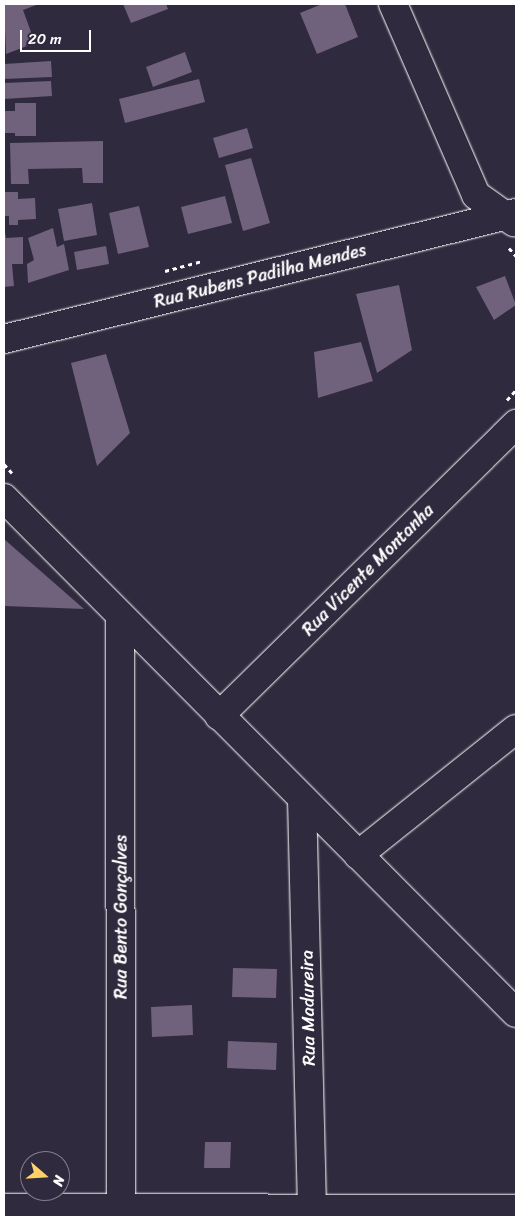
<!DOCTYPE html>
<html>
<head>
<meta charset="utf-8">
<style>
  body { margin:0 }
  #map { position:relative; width:520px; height:1221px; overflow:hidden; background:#2f2a3d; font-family:Sriracha,sans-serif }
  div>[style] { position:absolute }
  .building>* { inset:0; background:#70617d }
  .path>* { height:3px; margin-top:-1.5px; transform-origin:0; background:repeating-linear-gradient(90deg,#fff 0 4px,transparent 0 8px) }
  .roads { filter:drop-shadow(0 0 1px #fff) drop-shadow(0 0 1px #fff) }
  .minor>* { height:28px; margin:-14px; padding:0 14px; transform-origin:14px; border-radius:14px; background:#2f2a3d }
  span { translate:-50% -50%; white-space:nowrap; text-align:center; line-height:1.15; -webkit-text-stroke:4px #2f2a3d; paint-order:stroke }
  .street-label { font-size:18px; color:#fff }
  .frame { position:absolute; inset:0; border:5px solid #fff; pointer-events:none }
  .north { position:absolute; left:20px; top:1151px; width:50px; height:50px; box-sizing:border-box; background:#2f2a3d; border:1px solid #827f8b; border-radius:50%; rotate:109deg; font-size:14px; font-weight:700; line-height:20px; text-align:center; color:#fff }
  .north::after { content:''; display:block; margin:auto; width:18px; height:22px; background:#ffd166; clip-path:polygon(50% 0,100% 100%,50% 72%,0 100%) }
  .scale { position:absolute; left:20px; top:30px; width:71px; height:22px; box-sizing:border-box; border:2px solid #fff; border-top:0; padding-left:6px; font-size:15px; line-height:18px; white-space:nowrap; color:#fff; -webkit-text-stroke:4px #2f2a3d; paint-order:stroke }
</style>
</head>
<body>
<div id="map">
  <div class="building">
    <i style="clip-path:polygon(4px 4px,39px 4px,23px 10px,35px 43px,6px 54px)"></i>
    <i style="clip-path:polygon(123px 4px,166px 4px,168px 9px,131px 23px)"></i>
    <i style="clip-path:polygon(322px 4px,345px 4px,358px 37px,317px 54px,300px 13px)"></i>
    <i style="clip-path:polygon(185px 52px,192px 72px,153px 87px,146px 67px)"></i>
    <i style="clip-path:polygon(51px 61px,52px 77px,4px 79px,4px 64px)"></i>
    <i style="clip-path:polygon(199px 79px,205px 102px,125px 123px,119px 99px)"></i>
    <i style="clip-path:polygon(51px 81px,52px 96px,4px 99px,4px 83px)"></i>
    <i style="clip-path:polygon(15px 103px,36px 103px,36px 136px,15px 136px,15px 133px,4px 133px,4px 111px,15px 111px)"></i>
    <i style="clip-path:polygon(247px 128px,253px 148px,219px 158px,213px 138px)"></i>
    <i style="clip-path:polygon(103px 141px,103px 183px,83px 183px,82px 168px,28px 169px,29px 184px,11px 184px,10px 143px)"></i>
    <i style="clip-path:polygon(251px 158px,270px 223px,243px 231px,225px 165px)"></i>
    <i style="clip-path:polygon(4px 192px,18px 192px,18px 199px,35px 198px,36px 219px,18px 220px,18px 225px,9px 225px,9px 216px,4px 216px)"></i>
    <i style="clip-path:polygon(225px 196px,232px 223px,188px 234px,181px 207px)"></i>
    <i style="clip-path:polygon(92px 203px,97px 235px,64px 241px,58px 209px)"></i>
    <i style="clip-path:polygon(139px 206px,149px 247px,118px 254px,109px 213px)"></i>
    <i style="clip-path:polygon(4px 227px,6px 238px,23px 237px,23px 264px,12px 264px,14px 286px,4px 287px)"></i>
    <i style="clip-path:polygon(53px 228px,57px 247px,64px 244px,69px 270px,28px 283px,27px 264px,34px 260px,28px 238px)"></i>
    <i style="clip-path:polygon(106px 246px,109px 264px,77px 270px,74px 252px)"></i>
    <i style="clip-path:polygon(505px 276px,516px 305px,494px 320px,476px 287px)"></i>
    <i style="clip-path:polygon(399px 285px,412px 350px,377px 373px,356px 294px)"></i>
    <i style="clip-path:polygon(361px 342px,373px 381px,318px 398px,314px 352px)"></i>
    <i style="clip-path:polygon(106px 354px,130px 433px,97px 466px,71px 363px)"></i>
    <i style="clip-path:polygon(4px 539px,84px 609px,4px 606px)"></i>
    <i style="clip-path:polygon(233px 968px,277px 969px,276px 998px,232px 997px)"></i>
    <i style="clip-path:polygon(192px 1005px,193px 1035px,152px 1037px,151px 1007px)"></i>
    <i style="clip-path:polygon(228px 1041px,277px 1043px,276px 1070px,227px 1068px)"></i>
    <i style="clip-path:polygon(205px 1142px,231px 1142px,230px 1168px,204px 1168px)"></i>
  </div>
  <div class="path">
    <i style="left:509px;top:248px;width:11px;rotate:49deg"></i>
    <i style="left:165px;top:271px;width:39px;rotate:-15deg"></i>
    <i style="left:507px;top:400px;width:13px;rotate:-48deg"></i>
    <i style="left:4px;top:464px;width:12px;rotate:48deg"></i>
  </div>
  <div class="roads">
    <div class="minor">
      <i style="left:393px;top:4px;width:208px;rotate:66.5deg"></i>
      <i style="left:476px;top:195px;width:47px;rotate:35.4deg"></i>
      <i style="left:4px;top:339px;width:527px;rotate:-13.83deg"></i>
      <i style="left:4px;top:498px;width:726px;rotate:45.17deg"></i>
      <i style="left:120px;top:617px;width:600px;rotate:89.9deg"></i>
      <i style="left:219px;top:716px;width:417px;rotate:-44.5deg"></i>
      <i style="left:302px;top:799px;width:418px;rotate:88.6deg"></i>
      <i style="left:358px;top:855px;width:202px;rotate:-38.6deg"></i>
      <i style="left:4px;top:1208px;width:512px;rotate:0.11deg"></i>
    </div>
  </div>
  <div class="street-label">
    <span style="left:260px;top:276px;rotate:-14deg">Rua Rubens Padilha Mendes</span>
    <span style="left:368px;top:570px;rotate:-45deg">Rua Vicente Montanha</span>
    <span style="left:121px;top:917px;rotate:-90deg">Rua Bento Gonçalves</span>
    <span style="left:308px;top:1008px;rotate:-91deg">Rua Madureira</span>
  </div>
  <div class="frame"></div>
  <div class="north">N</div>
  <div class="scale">20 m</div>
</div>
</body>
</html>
